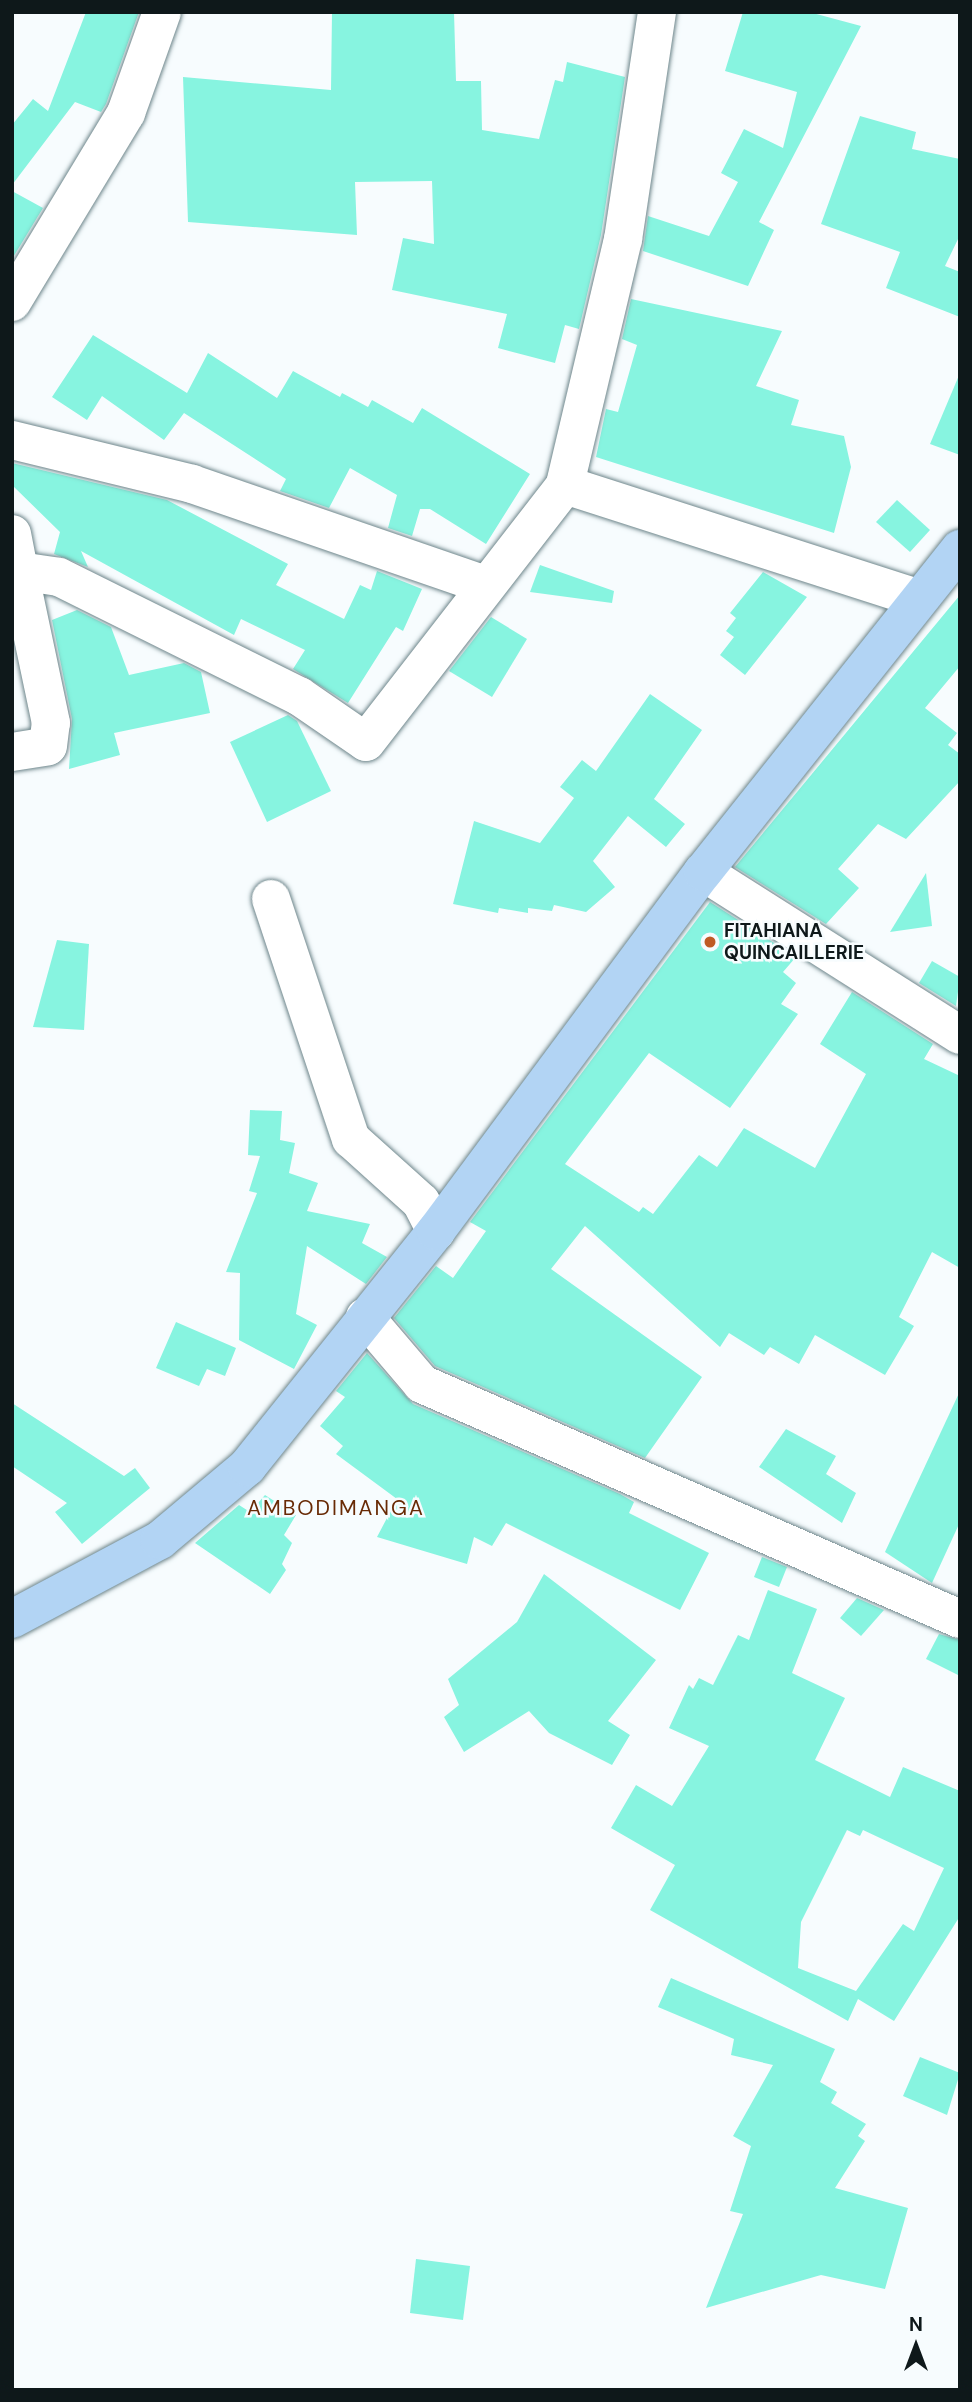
<!DOCTYPE html>
<html>
<head>
<meta charset="utf-8">
<style>
  body { margin:0 }
  #map { position:relative; width:972px; height:2402px; overflow:hidden; background:#f7fcfe; font-family:"DM Sans",sans-serif }
  div>[style] { position:absolute }
  .building>* { inset:0; background:#87f4e0 }
  .roads { filter:drop-shadow(0 0 2px #6e868b) drop-shadow(0 0 2px #6e868b) }
  .minor>* { height:38px; margin:-19px; padding:0 19px; transform-origin:19px; border-radius:19px; background:#fff }
  .major>* { height:38px; margin:-19px; padding:0 19px; transform-origin:19px; border-radius:19px; background:#b2d4f4 }
  .dots>* { width:19px; height:19px; translate:-50% -50%; box-sizing:border-box; border:4px solid #f7fcfe; border-radius:50% }
  span { translate:-50% -50%; white-space:nowrap; text-align:center; line-height:1.15; -webkit-text-stroke:5px #f7fcfe; paint-order:stroke }
  .poi-label { font-size:19px; color:#0e181a; font-weight:700 }
  .left { translate:0 -50%; text-align:left }
  .neighbourhood-label { font-size:21px; color:#682a05; letter-spacing:2px }
  .frame { position:absolute; inset:0; border:14px solid #0e181a; pointer-events:none }
  .north { position:absolute; left:881px; top:2311px; width:70px; height:70px; -webkit-text-stroke:5px #f7fcfe; paint-order:stroke; rotate:0deg; font-size:19px; font-weight:700; line-height:28px; text-align:center; color:#0e181a }
  .north::after { content:''; display:block; margin:auto; width:24px; height:32px; background:#0e181a; clip-path:polygon(50% 0,100% 100%,50% 72%,0 100%) }
</style>
</head>
<body>
<div id="map">
  <div class="building">
    <i style="clip-path:polygon(86px 12px,139px 12px,106px 104px,101px 112px,75px 102px,12px 185px,12px 125px,33px 99px,48px 111px)"></i>
    <i style="clip-path:polygon(332px 12px,454px 12px,456px 81px,481px 81px,482px 130px,539px 139px,555px 80px,563px 82px,567px 62px,625px 77px,601px 235px,579px 329px,565px 325px,555px 363px,498px 348px,507px 314px,392px 290px,403px 238px,434px 244px,432px 181px,355px 182px,357px 235px,188px 222px,183px 77px,331px 90px)"></i>
    <i style="clip-path:polygon(743px 12px,809px 12px,861px 26px,759px 222px,774px 230px,748px 286px,643px 251px,648px 216px,709px 236px,738px 182px,721px 173px,744px 129px,783px 148px,797px 92px,725px 71px)"></i>
    <i style="clip-path:polygon(860px 116px,916px 132px,912px 149px,960px 159px,960px 235px,945px 266px,960px 272px,960px 317px,886px 288px,900px 252px,821px 224px)"></i>
    <i style="clip-path:polygon(12px 191px,43px 208px,12px 259px)"></i>
    <i style="clip-path:polygon(631px 299px,782px 331px,756px 386px,799px 400px,791px 425px,844px 436px,851px 467px,834px 533px,596px 457px,606px 409px,618px 412px,637px 345px,622px 339px)"></i>
    <i style="clip-path:polygon(93px 335px,187px 393px,208px 353px,277px 398px,293px 371px,340px 397px,342px 393px,368px 407px,372px 400px,413px 423px,422px 408px,530px 474px,486px 544px,430px 509px,420px 509px,412px 536px,388px 528px,397px 495px,350px 468px,329px 508px,280px 491px,286px 479px,184px 413px,164px 440px,102px 396px,87px 420px,52px 397px)"></i>
    <i style="clip-path:polygon(960px 373px,960px 455px,930px 444px)"></i>
    <i style="clip-path:polygon(12px 463px,167px 500px,288px 564px,276px 585px,344px 619px,360px 585px,371px 590px,377px 571px,422px 589px,403px 631px,396px 627px,348px 703px,293px 669px,305px 650px,241px 619px,234px 635px,81px 551px,88px 567px,54px 554px,60px 532px,12px 485px)"></i>
    <i style="clip-path:polygon(897px 500px,930px 530px,910px 552px,876px 522px)"></i>
    <i style="clip-path:polygon(540px 565px,614px 591px,612px 603px,530px 592px)"></i>
    <i style="clip-path:polygon(763px 572px,807px 597px,745px 675px,720px 655px,734px 637px,726px 631px,736px 618px,730px 613px)"></i>
    <i style="clip-path:polygon(960px 595px,960px 666px,925px 708px,957px 733px,948px 745px,960px 754px,960px 781px,906px 839px,878px 824px,838px 869px,859px 888px,826px 924px,735px 867px)"></i>
    <i style="clip-path:polygon(77px 610px,111px 627px,129px 675px,184px 663px,201px 672px,210px 713px,114px 733px,120px 755px,69px 769px,72px 719px,52px 620px)"></i>
    <i style="clip-path:polygon(491px 617px,527px 639px,492px 697px,449px 671px)"></i>
    <i style="clip-path:polygon(650px 694px,702px 730px,654px 799px,685px 824px,666px 847px,628px 816px,593px 861px,615px 887px,586px 912px,554px 905px,552px 911px,528px 908px,528px 913px,499px 908px,498px 913px,453px 904px,474px 821px,540px 843px,574px 798px,560px 787px,582px 760px,596px 771px)"></i>
    <i style="clip-path:polygon(288px 715px,297px 721px,331px 791px,267px 822px,230px 742px)"></i>
    <i style="clip-path:polygon(926px 873px,932px 926px,890px 932px)"></i>
    <i style="clip-path:polygon(710px 902px,796px 957px,783px 972px,796px 983px,781px 1004px,798px 1014px,730px 1108px,649px 1053px,565px 1164px,639px 1212px,643px 1207px,653px 1214px,699px 1155px,717px 1167px,744px 1128px,815px 1168px,866px 1074px,820px 1044px,852px 992px,933px 1044px,924px 1059px,960px 1076px,960px 1268px,932px 1252px,899px 1317px,914px 1326px,885px 1375px,815px 1335px,799px 1364px,770px 1347px,764px 1355px,729px 1333px,720px 1347px,585px 1226px,551px 1269px,702px 1377px,645px 1458px,435px 1366px,394px 1318px,436px 1266px,453px 1278px,486px 1231px,470px 1222px)"></i>
    <i style="clip-path:polygon(57px 940px,89px 944px,84px 1030px,33px 1027px)"></i>
    <i style="clip-path:polygon(932px 961px,960px 977px,956px 1006px,919px 983px)"></i>
    <i style="clip-path:polygon(250px 1110px,282px 1111px,280px 1140px,295px 1143px,289px 1173px,318px 1183px,307px 1211px,370px 1224px,362px 1243px,387px 1257px,366px 1284px,307px 1246px,296px 1314px,317px 1325px,294px 1369px,239px 1340px,240px 1273px,226px 1272px,257px 1193px,249px 1191px,260px 1156px,248px 1155px)"></i>
    <i style="clip-path:polygon(176px 1322px,236px 1348px,225px 1376px,207px 1369px,199px 1386px,156px 1368px)"></i>
    <i style="clip-path:polygon(367px 1353px,413px 1404px,620px 1494px,634px 1502px,629px 1513px,709px 1553px,680px 1610px,506px 1523px,492px 1546px,474px 1537px,467px 1564px,377px 1537px,397px 1499px,336px 1454px,343px 1446px,320px 1426px,345px 1397px,336px 1391px)"></i>
    <i style="clip-path:polygon(960px 1391px,960px 1522px,932px 1583px,885px 1552px)"></i>
    <i style="clip-path:polygon(12px 1403px,124px 1476px,135px 1468px,150px 1488px,82px 1544px,55px 1512px,67px 1503px,12px 1466px)"></i>
    <i style="clip-path:polygon(786px 1429px,836px 1456px,826px 1474px,856px 1493px,842px 1523px,759px 1467px)"></i>
    <i style="clip-path:polygon(265px 1495px,296px 1515px,284px 1535px,292px 1543px,282px 1564px,286px 1570px,270px 1594px,195px 1543px,239px 1505px,250px 1512px)"></i>
    <i style="clip-path:polygon(762px 1557px,787px 1567px,779px 1587px,754px 1577px)"></i>
    <i style="clip-path:polygon(544px 1574px,656px 1660px,608px 1721px,630px 1735px,612px 1765px,549px 1733px,529px 1711px,464px 1752px,444px 1717px,459px 1705px,448px 1679px,517px 1622px)"></i>
    <i style="clip-path:polygon(evenodd,768px 1590px,817px 1609px,792px 1673px,845px 1698px,815px 1760px,890px 1797px,903px 1767px,960px 1791px,960px 1916px,894px 2021px,858px 1999px,848px 2021px,650px 1910px,675px 1865px,611px 1828px,636px 1785px,672px 1806px,709px 1746px,669px 1728px,689px 1685px,693px 1689px,699px 1678px,713px 1685px,738px 1635px,749px 1640px,768px 1590px,847px 1830px,860px 1836px,863px 1830px,944px 1868px,914px 1931px,903px 1924px,856px 1991px,798px 1968px,801px 1922px,847px 1830px)"></i>
    <i style="clip-path:polygon(857px 1598px,884px 1610px,861px 1636px,840px 1618px)"></i>
    <i style="clip-path:polygon(939px 1634px,960px 1640px,960px 1676px,926px 1659px)"></i>
    <i style="clip-path:polygon(671px 1978px,835px 2049px,820px 2082px,837px 2092px,831px 2103px,866px 2124px,858px 2136px,865px 2141px,835px 2188px,908px 2208px,885px 2289px,821px 2275px,706px 2308px,743px 2214px,730px 2211px,751px 2146px,733px 2136px,773px 2065px,731px 2055px,734px 2039px,658px 2007px)"></i>
    <i style="clip-path:polygon(920px 2057px,960px 2073px,947px 2115px,903px 2096px)"></i>
    <i style="clip-path:polygon(416px 2259px,470px 2266px,463px 2320px,410px 2313px)"></i>
  </div>
  <div class="roads">
    <div class="minor">
      <i style="left:657px;top:12px;width:230px;rotate:98.5deg"></i>
      <i style="left:623px;top:239px;width:253px;rotate:103.3deg"></i>
      <i style="left:565px;top:485px;width:369px;rotate:17.8deg"></i>
      <i style="left:12px;top:302px;width:221px;rotate:-58.9deg"></i>
      <i style="left:126px;top:113px;width:107px;rotate:-70.4deg"></i>
      <i style="left:12px;top:440px;width:185px;rotate:13.7deg"></i>
      <i style="left:192px;top:484px;width:308px;rotate:19deg"></i>
      <i style="left:12px;top:534px;width:38px;rotate:79deg"></i>
      <i style="left:19px;top:571px;width:40px;rotate:8.5deg"></i>
      <i style="left:59px;top:577px;width:268px;rotate:26.4deg"></i>
      <i style="left:299px;top:696px;width:81px;rotate:34.5deg"></i>
      <i style="left:366px;top:742px;width:325px;rotate:-52.2deg"></i>
      <i style="left:12px;top:752px;width:36px;rotate:-9deg"></i>
      <i style="left:48px;top:746px;width:23px;rotate:-83deg"></i>
      <i style="left:51px;top:723px;width:155px;rotate:-101.9deg"></i>
      <i style="left:703px;top:872px;width:304px;rotate:32.4deg"></i>
      <i style="left:271px;top:899px;width:253px;rotate:71.6deg"></i>
      <i style="left:351px;top:1139px;width:94px;rotate:42deg"></i>
      <i style="left:421px;top:1202px;width:33px;rotate:63deg"></i>
      <i style="left:365px;top:1317px;width:88px;rotate:49.6deg"></i>
      <i style="left:422px;top:1384px;width:587px;rotate:23.6deg"></i>
    </div>
    <div class="major">
      <i style="left:12px;top:1619px;width:168px;rotate:-28.1deg"></i>
      <i style="left:160px;top:1540px;width:114px;rotate:-40deg"></i>
      <i style="left:247px;top:1467px;width:302px;rotate:-51.3deg"></i>
      <i style="left:436px;top:1231px;width:447px;rotate:-53.4deg"></i>
      <i style="left:703px;top:872px;width:413px;rotate:-51.5deg"></i>
    </div>
  </div>
  <div class="dots">
    <i style="left:710px;top:942px;background:#bf5b25"></i>
  </div>
  <div class="poi-label">
    <span class="left" style="left:724px;top:942px">FITAHIANA<br>QUINCAILLERIE</span>
  </div>
  <div class="neighbourhood-label">
    <span style="left:336px;top:1508px">AMBODIMANGA</span>
  </div>
  <div class="frame"></div>
  <div class="north">N</div>
</div>
</body>
</html>
